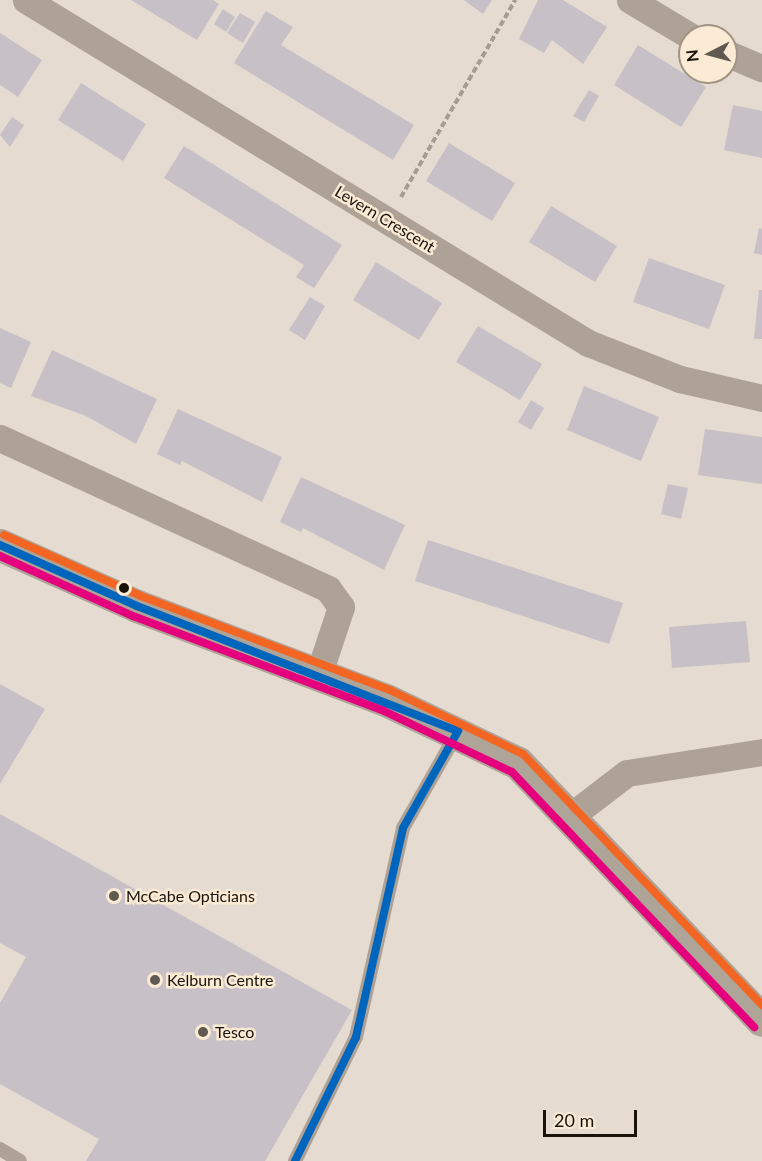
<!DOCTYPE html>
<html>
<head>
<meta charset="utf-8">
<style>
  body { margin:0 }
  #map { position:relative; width:762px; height:1161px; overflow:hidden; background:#e5dbd0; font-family:Lato,sans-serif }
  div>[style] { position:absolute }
  .building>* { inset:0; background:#c7c0c6 }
  .path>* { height:4px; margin-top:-2px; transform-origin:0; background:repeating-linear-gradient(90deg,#a59c92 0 6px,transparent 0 9px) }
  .service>* { height:14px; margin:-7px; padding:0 7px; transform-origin:7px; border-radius:7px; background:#aea195 }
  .minor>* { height:27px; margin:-13.5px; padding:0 13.5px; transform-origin:13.5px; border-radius:13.5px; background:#aea195 }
  .primary>* { height:33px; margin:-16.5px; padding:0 16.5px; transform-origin:16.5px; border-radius:16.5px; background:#afa498 }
  .bus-1>* { height:8px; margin:-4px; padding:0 4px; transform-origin:4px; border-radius:4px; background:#0065bd }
  .bus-2>* { height:8px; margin:-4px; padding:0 4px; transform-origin:4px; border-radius:4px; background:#e5007d }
  .bus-3>* { height:8px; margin:-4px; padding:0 4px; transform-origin:4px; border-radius:4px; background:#f26522 }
  .dots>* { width:16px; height:16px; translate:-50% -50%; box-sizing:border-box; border:3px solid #fbead4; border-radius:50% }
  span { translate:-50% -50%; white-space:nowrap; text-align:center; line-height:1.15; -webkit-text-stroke:5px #fbead4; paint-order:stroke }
  .street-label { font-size:16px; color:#19130c }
  .poi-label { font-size:16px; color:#19130c }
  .left { translate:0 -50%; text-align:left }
  .north { position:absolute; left:678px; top:24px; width:60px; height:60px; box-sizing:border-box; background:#fbead4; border:2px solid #a19484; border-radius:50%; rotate:264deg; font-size:16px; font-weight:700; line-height:24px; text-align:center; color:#19130c }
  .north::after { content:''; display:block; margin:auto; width:21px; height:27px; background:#605951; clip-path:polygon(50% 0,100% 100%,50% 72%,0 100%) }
  .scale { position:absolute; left:543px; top:1110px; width:94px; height:27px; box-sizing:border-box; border:3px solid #19130c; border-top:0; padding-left:8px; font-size:18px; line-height:21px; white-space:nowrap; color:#19130c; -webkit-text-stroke:4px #fbead4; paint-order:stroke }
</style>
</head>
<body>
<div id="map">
  <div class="building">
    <i style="clip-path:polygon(131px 0,213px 0,219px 4px,197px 40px)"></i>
    <i style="clip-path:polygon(464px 0,492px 0,483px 14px)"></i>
    <i style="clip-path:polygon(538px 0,563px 0,607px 27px,583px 64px,552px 40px,544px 53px,519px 39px)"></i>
    <i style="clip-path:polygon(223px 9px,235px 17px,226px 32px,214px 24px)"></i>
    <i style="clip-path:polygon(266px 11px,293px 27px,281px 45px,414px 125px,393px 160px,234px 63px)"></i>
    <i style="clip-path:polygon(240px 13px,255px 22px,243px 43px,227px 33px)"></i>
    <i style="clip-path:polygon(0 33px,42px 60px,18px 97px,0 85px)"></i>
    <i style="clip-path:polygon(638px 45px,706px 87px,681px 127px,614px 85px)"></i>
    <i style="clip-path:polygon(81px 83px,146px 124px,123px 161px,58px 120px)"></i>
    <i style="clip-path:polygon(589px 90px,599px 96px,584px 122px,573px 116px)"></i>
    <i style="clip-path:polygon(733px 105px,762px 111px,762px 158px,724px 150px)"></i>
    <i style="clip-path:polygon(12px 117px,24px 125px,10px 147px,0 135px)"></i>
    <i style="clip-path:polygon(449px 143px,515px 183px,492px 221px,426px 181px)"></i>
    <i style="clip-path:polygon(184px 146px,342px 245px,314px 288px,296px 277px,304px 265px,164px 178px)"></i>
    <i style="clip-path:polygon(551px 206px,617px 246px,595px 282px,529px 242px)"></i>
    <i style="clip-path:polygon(759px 228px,762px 229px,762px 255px,754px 253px)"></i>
    <i style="clip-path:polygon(649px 258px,725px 285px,709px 329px,633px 302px)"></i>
    <i style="clip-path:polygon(376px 262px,442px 303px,419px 340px,353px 300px)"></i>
    <i style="clip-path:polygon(759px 290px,762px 290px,762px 339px,754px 339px)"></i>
    <i style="clip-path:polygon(310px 297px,325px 306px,305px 340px,289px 330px)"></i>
    <i style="clip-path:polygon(478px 326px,542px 364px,520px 400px,456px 362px)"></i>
    <i style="clip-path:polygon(0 328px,31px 342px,11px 388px,0 383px)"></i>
    <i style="clip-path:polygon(52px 350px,157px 399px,136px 444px,86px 416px,31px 396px)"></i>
    <i style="clip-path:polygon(584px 386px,659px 417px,641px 461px,567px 430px)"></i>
    <i style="clip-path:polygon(531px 400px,544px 408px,531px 430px,518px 422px)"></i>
    <i style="clip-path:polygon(178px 409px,282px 457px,262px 502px,182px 461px,180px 465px,157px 454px)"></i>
    <i style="clip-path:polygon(705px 429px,762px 437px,762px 484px,698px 475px)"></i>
    <i style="clip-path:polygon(301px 477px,405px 525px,384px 570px,303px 528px,301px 532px,280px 522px)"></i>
    <i style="clip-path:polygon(668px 484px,688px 488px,681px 519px,661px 514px)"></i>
    <i style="clip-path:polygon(428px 540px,623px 603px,609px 644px,415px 581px)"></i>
    <i style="clip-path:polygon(746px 621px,750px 662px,672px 668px,669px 627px)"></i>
    <i style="clip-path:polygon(0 684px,45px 709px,0 784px)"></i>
    <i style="clip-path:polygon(0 814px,352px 1010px,265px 1161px,86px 1161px,99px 1139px,0 1084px,0 1003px,26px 957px,0 943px)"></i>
  </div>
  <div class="path">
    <i style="left:401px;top:197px;width:228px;rotate:-59.9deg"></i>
  </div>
  <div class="service">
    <i style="left:0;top:1149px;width:23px;rotate:31deg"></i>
    <i style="left:295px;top:1161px;width:138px;rotate:-63.8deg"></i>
    <i style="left:356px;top:1037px;width:214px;rotate:-77.3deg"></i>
    <i style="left:403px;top:828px;width:109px;rotate:-60.4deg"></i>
  </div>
  <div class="minor">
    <i style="left:26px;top:0;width:658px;rotate:31.4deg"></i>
    <i style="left:588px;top:343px;width:99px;rotate:21.4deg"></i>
    <i style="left:680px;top:379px;width:84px;rotate:13deg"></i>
    <i style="left:630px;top:0;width:70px;rotate:31deg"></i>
    <i style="left:726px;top:53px;width:39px;rotate:23deg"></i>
    <i style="left:0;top:438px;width:361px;rotate:24.7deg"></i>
    <i style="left:328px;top:589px;width:22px;rotate:54deg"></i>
    <i style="left:341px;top:607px;width:70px;rotate:108.4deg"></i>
    <i style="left:572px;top:815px;width:69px;rotate:-37.4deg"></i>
    <i style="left:627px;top:773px;width:137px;rotate:-8.8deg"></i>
  </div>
  <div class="primary">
    <i style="left:0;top:545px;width:150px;rotate:24deg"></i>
    <i style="left:137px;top:606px;width:268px;rotate:20.7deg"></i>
    <i style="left:388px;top:701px;width:144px;rotate:25.5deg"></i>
    <i style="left:518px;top:763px;width:354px;rotate:46.5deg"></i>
  </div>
  <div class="bus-1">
    <i style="left:0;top:545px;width:150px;rotate:24deg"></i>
    <i style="left:137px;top:606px;width:344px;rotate:21.3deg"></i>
    <i style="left:295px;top:1161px;width:138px;rotate:-63.8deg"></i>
    <i style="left:356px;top:1037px;width:214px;rotate:-77.3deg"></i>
    <i style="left:403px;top:828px;width:112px;rotate:-60.4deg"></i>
  </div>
  <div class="bus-2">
    <i style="left:0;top:556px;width:146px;rotate:24.3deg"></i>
    <i style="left:133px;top:616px;width:268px;rotate:20.7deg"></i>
    <i style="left:384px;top:711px;width:142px;rotate:25.5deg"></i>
    <i style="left:512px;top:772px;width:352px;rotate:46.5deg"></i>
  </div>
  <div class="bus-3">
    <i style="left:4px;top:535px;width:150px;rotate:24deg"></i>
    <i style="left:141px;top:596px;width:268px;rotate:20.7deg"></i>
    <i style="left:392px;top:691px;width:145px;rotate:25.7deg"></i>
    <i style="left:523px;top:754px;width:347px;rotate:46.4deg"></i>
  </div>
  <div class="dots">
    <i style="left:124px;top:588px;background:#19130c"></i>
    <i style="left:114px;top:896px;background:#605951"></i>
    <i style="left:155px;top:980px;background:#605951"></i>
    <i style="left:203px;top:1032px;background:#605951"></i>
  </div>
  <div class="street-label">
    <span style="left:385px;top:219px;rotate:31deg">Levern Crescent</span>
  </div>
  <div class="poi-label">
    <span class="left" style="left:126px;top:896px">McCabe Opticians</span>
    <span class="left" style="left:167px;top:980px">Kelburn Centre</span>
    <span class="left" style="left:215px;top:1032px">Tesco</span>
  </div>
  <div class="north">N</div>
  <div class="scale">20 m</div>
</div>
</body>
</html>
